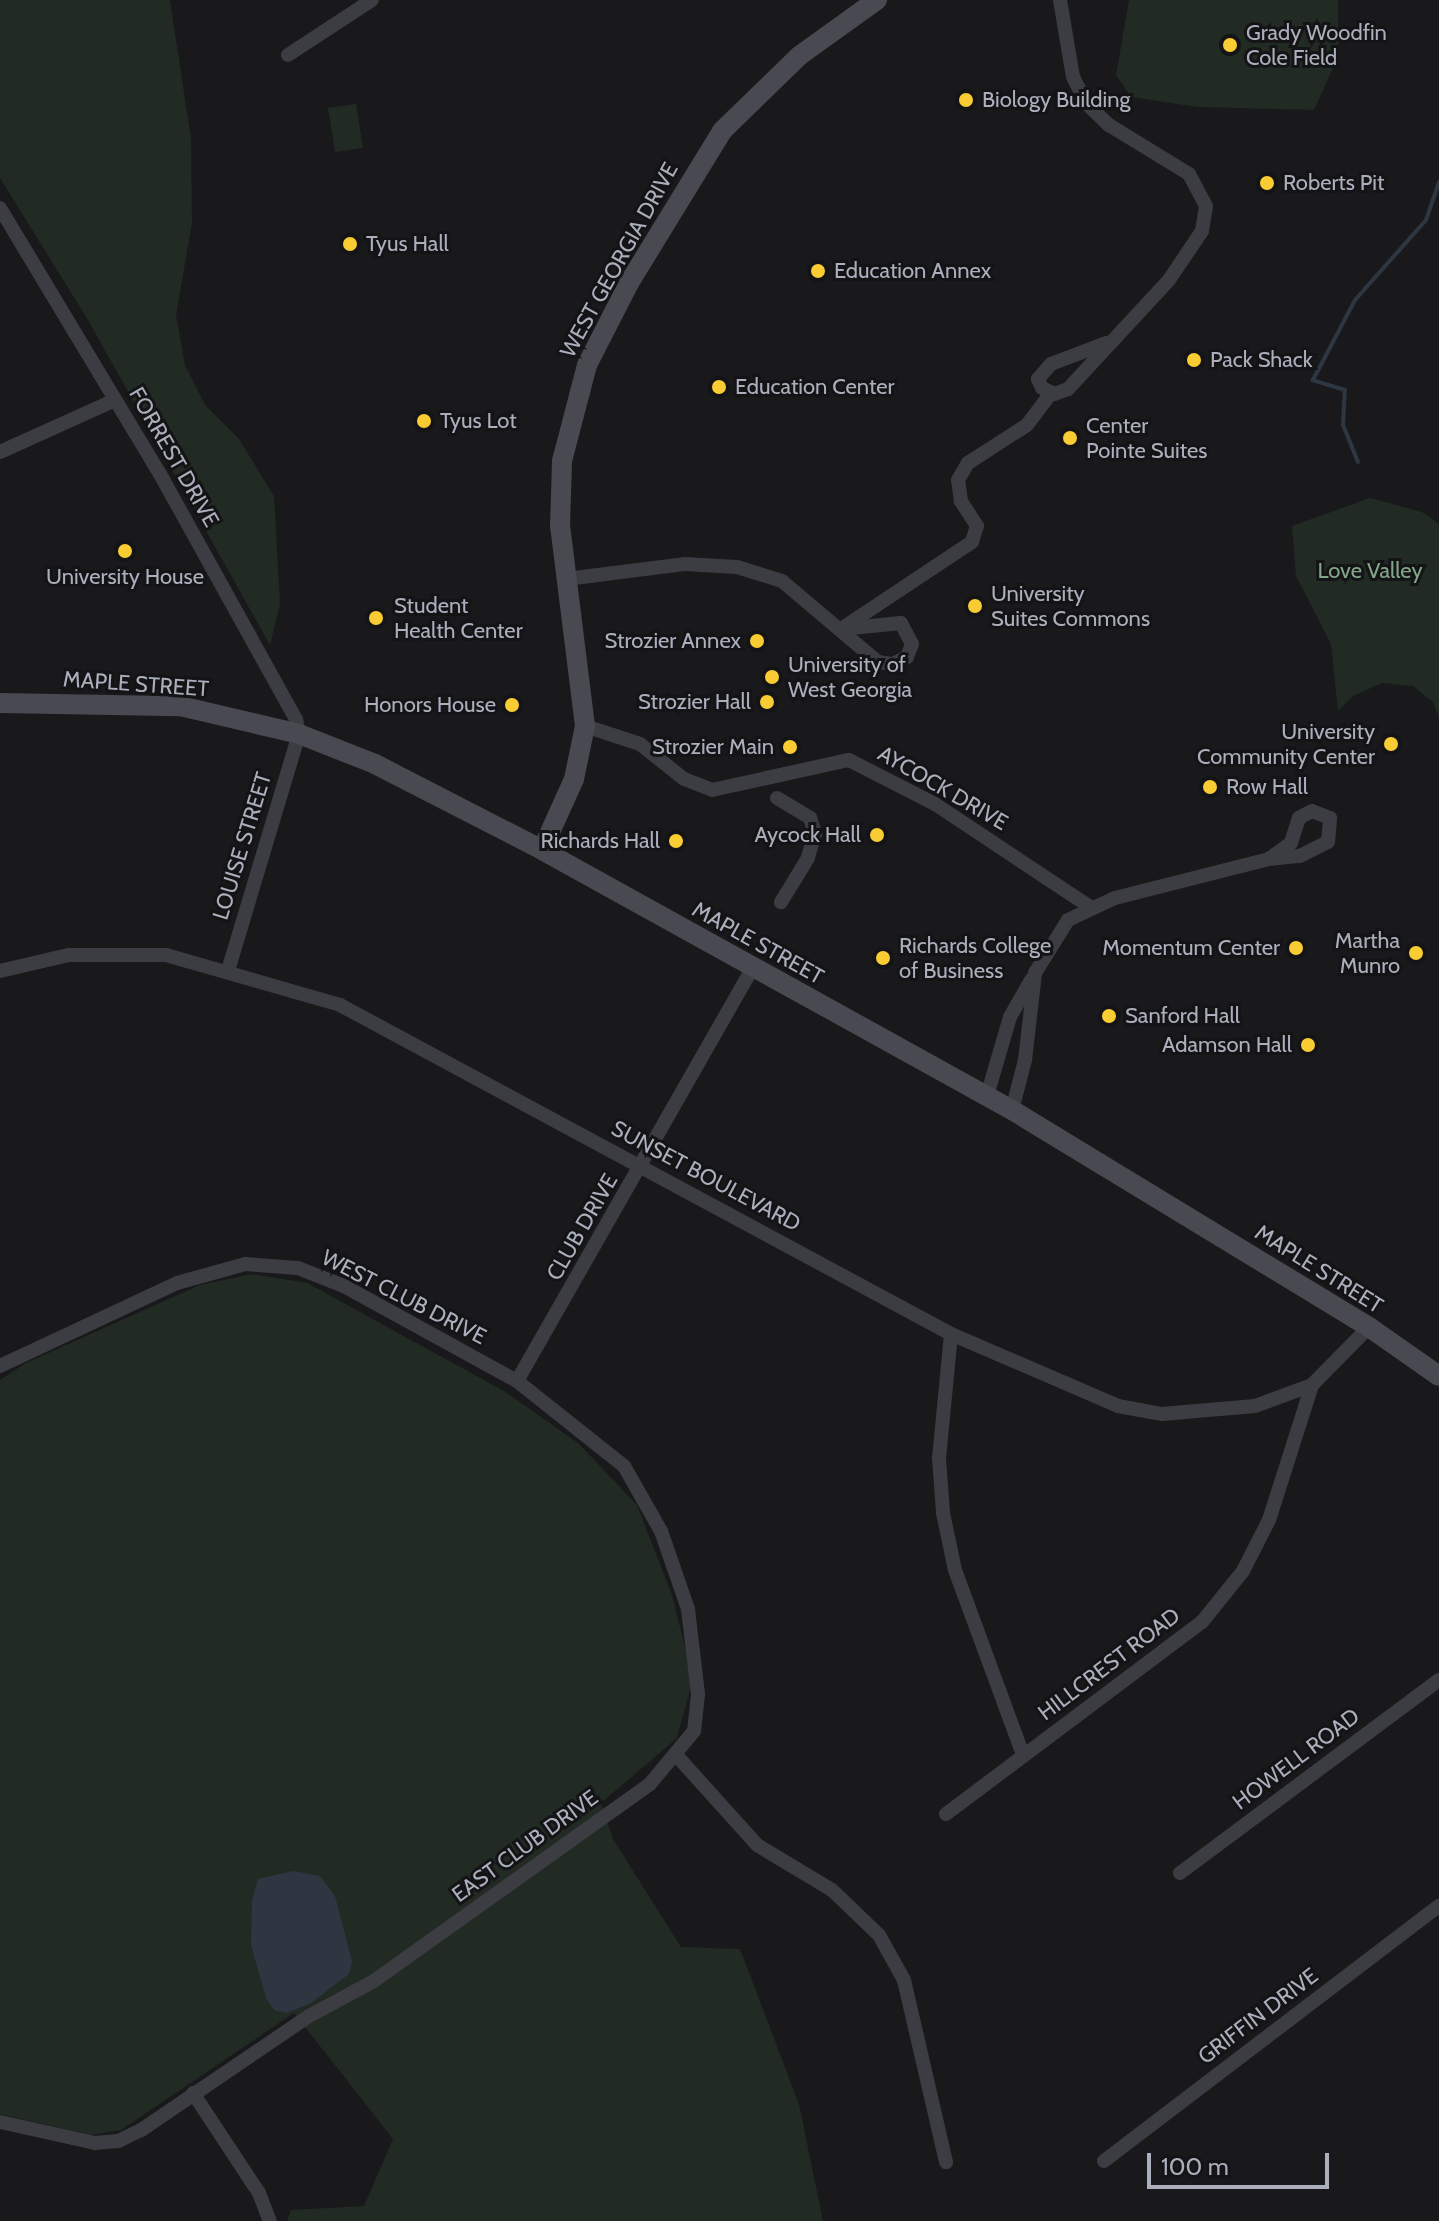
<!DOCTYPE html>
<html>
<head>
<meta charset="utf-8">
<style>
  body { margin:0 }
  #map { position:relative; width:1439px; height:2221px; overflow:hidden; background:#19191c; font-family:Cabin,sans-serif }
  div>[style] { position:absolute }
  .green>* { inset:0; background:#212a23 }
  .water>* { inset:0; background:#2e3741 }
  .stream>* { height:4px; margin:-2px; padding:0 2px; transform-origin:2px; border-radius:2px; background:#2e3741 }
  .street>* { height:14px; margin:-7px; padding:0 7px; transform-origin:7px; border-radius:7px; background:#3c3c43 }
  .secondary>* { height:20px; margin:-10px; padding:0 10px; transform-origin:10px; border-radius:10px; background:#484951 }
  .dots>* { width:22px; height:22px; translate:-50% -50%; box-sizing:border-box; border:4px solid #141417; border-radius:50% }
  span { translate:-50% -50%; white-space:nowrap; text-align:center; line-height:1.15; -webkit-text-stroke:6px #141417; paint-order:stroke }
  .poi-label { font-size:22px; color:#abafbc }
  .left { translate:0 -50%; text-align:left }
  .right { translate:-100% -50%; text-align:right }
  .street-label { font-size:22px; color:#abafbc }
  .park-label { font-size:22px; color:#82a788 }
  .scale { position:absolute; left:1147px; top:2153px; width:182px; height:36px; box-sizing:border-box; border:4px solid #abafbc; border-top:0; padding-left:10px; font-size:24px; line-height:28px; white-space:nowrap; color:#abafbc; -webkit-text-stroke:6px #141417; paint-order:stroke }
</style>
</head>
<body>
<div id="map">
  <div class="green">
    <i style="clip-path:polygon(0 0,170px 0,191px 139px,192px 223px,176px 315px,185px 365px,205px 405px,239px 439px,274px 496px,280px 604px,270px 645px,88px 320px,0 178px)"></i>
    <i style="clip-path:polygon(1129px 0,1338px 0,1338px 57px,1314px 110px,1198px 107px,1131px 97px,1116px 75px)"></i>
    <i style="clip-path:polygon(356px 104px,363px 148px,335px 152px,328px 108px)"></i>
    <i style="clip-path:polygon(1370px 498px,1422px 512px,1439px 524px,1439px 717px,1433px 702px,1413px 686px,1382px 683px,1353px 696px,1338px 711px,1331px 644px,1296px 576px,1292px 526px)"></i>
    <i style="clip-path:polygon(252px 1274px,307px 1283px,504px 1391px,578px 1443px,637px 1505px,672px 1595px,693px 1679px,677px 1738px,601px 1803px,613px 1839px,681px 1947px,740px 1949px,799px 2104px,823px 2221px,287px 2221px,291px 2210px,364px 2206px,393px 2139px,294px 2013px,121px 2130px,91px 2135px,0 2114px,0 1380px,26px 1363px,200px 1285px)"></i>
  </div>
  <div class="water">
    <i style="clip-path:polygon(293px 1871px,320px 1876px,335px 1896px,352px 1961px,349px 1974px,311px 2003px,287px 2013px,274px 2010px,266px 1998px,251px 1945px,252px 1901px,258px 1879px)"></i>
  </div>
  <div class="stream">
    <i style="left:1358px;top:462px;width:40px;rotate:-112deg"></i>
    <i style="left:1343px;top:425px;width:35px;rotate:-87deg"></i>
    <i style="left:1345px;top:390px;width:34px;rotate:-163deg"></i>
    <i style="left:1313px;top:380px;width:90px;rotate:-62.3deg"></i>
    <i style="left:1355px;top:300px;width:107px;rotate:-48.4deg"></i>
    <i style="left:1426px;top:220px;width:40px;rotate:-71.1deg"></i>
  </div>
  <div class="street">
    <i style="left:1060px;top:0;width:78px;rotate:80.4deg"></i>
    <i style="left:1073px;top:77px;width:30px;rotate:63deg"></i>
    <i style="left:1087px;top:104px;width:30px;rotate:44deg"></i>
    <i style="left:1109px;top:125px;width:94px;rotate:31.5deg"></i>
    <i style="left:1189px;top:174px;width:36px;rotate:62deg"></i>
    <i style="left:1206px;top:206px;width:25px;rotate:99deg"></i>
    <i style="left:1202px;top:231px;width:59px;rotate:124deg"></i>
    <i style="left:1169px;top:280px;width:149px;rotate:132.8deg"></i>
    <i style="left:1068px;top:389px;width:15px;rotate:160deg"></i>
    <i style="left:1054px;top:394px;width:13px;rotate:-153deg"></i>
    <i style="left:1042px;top:388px;width:10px;rotate:-114deg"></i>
    <i style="left:1038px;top:379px;width:20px;rotate:-49deg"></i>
    <i style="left:1051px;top:364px;width:59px;rotate:-20.9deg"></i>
    <i style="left:288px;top:55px;width:100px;rotate:-33.2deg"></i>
    <i style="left:0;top:208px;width:310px;rotate:59deg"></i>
    <i style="left:160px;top:474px;width:280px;rotate:61deg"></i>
    <i style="left:296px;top:719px;width:15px;rotate:79deg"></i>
    <i style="left:299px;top:734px;width:246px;rotate:106.7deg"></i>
    <i style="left:0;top:452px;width:126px;rotate:-24.3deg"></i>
    <i style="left:566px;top:579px;width:119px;rotate:-7.2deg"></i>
    <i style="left:684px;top:564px;width:53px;rotate:3.2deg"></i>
    <i style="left:737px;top:567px;width:47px;rotate:17.3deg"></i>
    <i style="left:782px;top:581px;width:126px;rotate:40.2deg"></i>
    <i style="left:878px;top:662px;width:15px;rotate:8deg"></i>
    <i style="left:893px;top:664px;width:16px;rotate:-27deg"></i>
    <i style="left:907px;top:657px;width:14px;rotate:-69deg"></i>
    <i style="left:912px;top:644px;width:24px;rotate:-118deg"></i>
    <i style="left:901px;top:623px;width:60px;rotate:174.3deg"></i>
    <i style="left:841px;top:629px;width:157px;rotate:-33.6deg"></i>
    <i style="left:972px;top:542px;width:17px;rotate:-73deg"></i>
    <i style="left:977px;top:526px;width:30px;rotate:-123deg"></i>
    <i style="left:961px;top:501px;width:21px;rotate:-98deg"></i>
    <i style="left:958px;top:480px;width:20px;rotate:-60deg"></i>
    <i style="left:968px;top:463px;width:70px;rotate:-32.8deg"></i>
    <i style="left:1027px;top:425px;width:40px;rotate:-53deg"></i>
    <i style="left:585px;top:726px;width:58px;rotate:18.1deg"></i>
    <i style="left:640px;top:744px;width:56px;rotate:38.5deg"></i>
    <i style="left:684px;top:779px;width:30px;rotate:21deg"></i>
    <i style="left:712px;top:790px;width:140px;rotate:-12.4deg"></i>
    <i style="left:849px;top:760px;width:97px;rotate:27.1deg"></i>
    <i style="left:935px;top:804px;width:186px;rotate:33.6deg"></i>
    <i style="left:777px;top:798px;width:39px;rotate:31deg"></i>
    <i style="left:810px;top:818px;width:16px;rotate:72deg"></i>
    <i style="left:815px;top:833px;width:26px;rotate:106deg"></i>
    <i style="left:808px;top:858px;width:52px;rotate:121.5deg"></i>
    <i style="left:0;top:971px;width:71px;rotate:-13.1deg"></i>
    <i style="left:69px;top:955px;width:97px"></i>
    <i style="left:166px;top:955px;width:181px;rotate:16deg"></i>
    <i style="left:340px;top:1005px;width:694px;rotate:28.3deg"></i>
    <i style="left:951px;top:1334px;width:182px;rotate:23.3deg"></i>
    <i style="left:1118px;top:1406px;width:45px;rotate:10.3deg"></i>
    <i style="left:1162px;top:1414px;width:93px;rotate:-4.9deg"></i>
    <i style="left:1255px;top:1406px;width:61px;rotate:-20.2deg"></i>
    <i style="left:1312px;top:1385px;width:81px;rotate:-45.5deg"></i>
    <i style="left:987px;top:1096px;width:82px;rotate:-73.8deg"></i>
    <i style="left:1010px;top:1017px;width:43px;rotate:-60.4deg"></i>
    <i style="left:1012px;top:1110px;width:52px;rotate:-75.4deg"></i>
    <i style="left:1025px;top:1060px;width:88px;rotate:-83.4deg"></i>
    <i style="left:1035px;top:973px;width:62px;rotate:-58.1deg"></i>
    <i style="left:1068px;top:920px;width:52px;rotate:-25.1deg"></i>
    <i style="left:1115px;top:898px;width:159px;rotate:-14.2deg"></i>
    <i style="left:1269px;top:859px;width:31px;rotate:-6deg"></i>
    <i style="left:1300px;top:856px;width:31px;rotate:-27deg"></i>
    <i style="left:1328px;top:842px;width:24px;rotate:-85deg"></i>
    <i style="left:1330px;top:818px;width:19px;rotate:-159deg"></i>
    <i style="left:1312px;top:811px;width:15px;rotate:152deg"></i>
    <i style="left:1299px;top:818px;width:26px;rotate:108deg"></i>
    <i style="left:1291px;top:843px;width:27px;rotate:144deg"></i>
    <i style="left:951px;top:1334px;width:125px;rotate:95.5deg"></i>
    <i style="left:939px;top:1458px;width:55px;rotate:85.8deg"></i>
    <i style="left:943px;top:1513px;width:58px;rotate:78.1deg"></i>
    <i style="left:955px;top:1570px;width:197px;rotate:69.8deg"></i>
    <i style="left:0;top:1366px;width:195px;rotate:-25.1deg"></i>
    <i style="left:177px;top:1283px;width:71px;rotate:-15.6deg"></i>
    <i style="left:245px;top:1264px;width:53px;rotate:4.3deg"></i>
    <i style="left:298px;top:1268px;width:49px;rotate:21.4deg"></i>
    <i style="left:344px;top:1286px;width:197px;rotate:28.8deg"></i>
    <i style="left:517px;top:1381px;width:137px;rotate:38.5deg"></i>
    <i style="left:624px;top:1466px;width:75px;rotate:60.4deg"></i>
    <i style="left:661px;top:1531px;width:83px;rotate:70.9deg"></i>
    <i style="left:688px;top:1609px;width:86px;rotate:83.3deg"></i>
    <i style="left:698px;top:1694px;width:37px;rotate:96deg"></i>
    <i style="left:694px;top:1731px;width:69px;rotate:129.7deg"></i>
    <i style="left:650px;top:1784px;width:339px;rotate:144.5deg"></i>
    <i style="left:374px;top:1981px;width:74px;rotate:151.7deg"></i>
    <i style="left:309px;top:2016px;width:203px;rotate:145.8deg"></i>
    <i style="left:141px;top:2130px;width:25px;rotate:154deg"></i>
    <i style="left:118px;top:2141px;width:23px;rotate:175deg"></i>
    <i style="left:95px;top:2143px;width:97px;rotate:-167.5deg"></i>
    <i style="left:517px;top:1381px;width:476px;rotate:-60.3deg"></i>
    <i style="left:677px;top:1756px;width:120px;rotate:48deg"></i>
    <i style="left:757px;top:1845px;width:87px;rotate:31deg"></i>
    <i style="left:832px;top:1890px;width:65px;rotate:43.8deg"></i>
    <i style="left:879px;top:1935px;width:51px;rotate:60.9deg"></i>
    <i style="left:904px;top:1980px;width:187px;rotate:77deg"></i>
    <i style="left:946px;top:1814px;width:320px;rotate:-36.9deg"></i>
    <i style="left:1202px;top:1622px;width:65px;rotate:-51.2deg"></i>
    <i style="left:1243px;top:1571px;width:57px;rotate:-63deg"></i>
    <i style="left:1269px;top:1520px;width:142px;rotate:-72.3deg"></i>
    <i style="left:1180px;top:1873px;width:323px;rotate:-36.7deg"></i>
    <i style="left:193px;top:2093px;width:120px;rotate:56.6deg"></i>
    <i style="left:259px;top:2193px;width:30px;rotate:69deg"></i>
    <i style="left:1104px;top:2161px;width:421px;rotate:-37.3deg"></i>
  </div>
  <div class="secondary">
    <i style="left:0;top:703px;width:180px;rotate:1deg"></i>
    <i style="left:180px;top:706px;width:122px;rotate:13.2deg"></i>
    <i style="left:299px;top:734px;width:82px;rotate:21.5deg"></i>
    <i style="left:375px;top:764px;width:188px;rotate:27.2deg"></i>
    <i style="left:542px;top:850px;width:537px;rotate:28.95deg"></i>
    <i style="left:1012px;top:1110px;width:418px;rotate:31.3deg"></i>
    <i style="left:1369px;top:1327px;width:85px;rotate:35deg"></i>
    <i style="left:542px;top:850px;width:78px;rotate:-65.7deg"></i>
    <i style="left:574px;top:779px;width:54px;rotate:-78.3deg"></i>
    <i style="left:585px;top:726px;width:202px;rotate:-97.1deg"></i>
    <i style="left:560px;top:526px;width:65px;rotate:-88.2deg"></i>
    <i style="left:562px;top:461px;width:99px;rotate:-75.4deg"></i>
    <i style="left:587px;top:365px;width:92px;rotate:-62.9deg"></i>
    <i style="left:629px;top:283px;width:178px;rotate:-58.5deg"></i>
    <i style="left:722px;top:131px;width:107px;rotate:-44.2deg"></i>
    <i style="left:799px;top:56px;width:96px;rotate:-35.7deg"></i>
  </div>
  <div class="dots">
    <i style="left:1230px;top:45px;background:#facc33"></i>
    <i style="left:966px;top:100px;background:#facc33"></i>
    <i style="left:1267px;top:183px;background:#facc33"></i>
    <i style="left:350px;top:244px;background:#facc33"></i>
    <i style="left:818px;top:271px;background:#facc33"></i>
    <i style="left:1194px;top:360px;background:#facc33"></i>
    <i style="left:719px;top:387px;background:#facc33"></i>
    <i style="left:424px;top:421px;background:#facc33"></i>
    <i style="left:1070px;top:438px;background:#facc33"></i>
    <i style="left:125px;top:551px;background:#facc33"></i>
    <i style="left:975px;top:606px;background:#facc33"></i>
    <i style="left:376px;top:618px;background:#facc33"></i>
    <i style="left:757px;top:641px;background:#facc33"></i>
    <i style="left:772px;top:677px;background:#facc33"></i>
    <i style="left:767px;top:702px;background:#facc33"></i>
    <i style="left:512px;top:705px;background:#facc33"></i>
    <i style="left:1391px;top:744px;background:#facc33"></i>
    <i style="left:790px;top:747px;background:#facc33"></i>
    <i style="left:1210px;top:787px;background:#facc33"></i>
    <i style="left:877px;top:835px;background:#facc33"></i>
    <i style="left:676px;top:841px;background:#facc33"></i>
    <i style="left:1296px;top:948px;background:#facc33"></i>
    <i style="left:1416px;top:953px;background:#facc33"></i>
    <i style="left:883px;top:958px;background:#facc33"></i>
    <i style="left:1109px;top:1016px;background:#facc33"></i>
    <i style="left:1308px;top:1045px;background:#facc33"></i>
  </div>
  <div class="poi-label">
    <span class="left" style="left:1246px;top:45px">Grady Woodfin<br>Cole Field</span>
    <span class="left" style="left:982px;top:100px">Biology Building</span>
    <span class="left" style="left:1283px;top:183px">Roberts Pit</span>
    <span class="left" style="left:366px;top:244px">Tyus Hall</span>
    <span class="left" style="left:834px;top:271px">Education Annex</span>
    <span class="left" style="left:1210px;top:360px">Pack Shack</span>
    <span class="left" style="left:735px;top:387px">Education Center</span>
    <span class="left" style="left:440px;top:421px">Tyus Lot</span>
    <span class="left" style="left:1086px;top:438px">Center<br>Pointe Suites</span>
    <span style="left:125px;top:577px">University House</span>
    <span class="left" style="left:991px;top:606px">University<br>Suites Commons</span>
    <span class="left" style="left:394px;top:618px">Student<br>Health Center</span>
    <span class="right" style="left:741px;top:641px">Strozier Annex</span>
    <span class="left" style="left:788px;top:677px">University of<br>West Georgia</span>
    <span class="right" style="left:751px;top:702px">Strozier Hall</span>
    <span class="right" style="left:496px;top:705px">Honors House</span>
    <span class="right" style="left:1375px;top:744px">University<br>Community Center</span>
    <span class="right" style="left:774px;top:747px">Strozier Main</span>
    <span class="left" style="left:1226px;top:787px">Row Hall</span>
    <span class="right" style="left:861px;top:835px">Aycock Hall</span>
    <span class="right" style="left:660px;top:841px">Richards Hall</span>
    <span class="right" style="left:1400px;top:953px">Martha<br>Munro</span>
    <span class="left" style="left:899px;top:958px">Richards College<br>of Business</span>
    <span class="right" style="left:1280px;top:948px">Momentum Center</span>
    <span class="left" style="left:1125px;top:1016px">Sanford Hall</span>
    <span class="right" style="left:1292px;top:1045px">Adamson Hall</span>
  </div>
  <div class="street-label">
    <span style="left:619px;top:260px;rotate:-61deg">WEST GEORGIA DRIVE</span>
    <span style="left:174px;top:457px;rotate:60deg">FORREST DRIVE</span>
    <span style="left:136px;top:684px;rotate:4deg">MAPLE STREET</span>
    <span style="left:943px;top:788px;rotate:30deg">AYCOCK DRIVE</span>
    <span style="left:242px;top:846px;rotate:-73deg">LOUISE STREET</span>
    <span style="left:758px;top:943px;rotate:29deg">MAPLE STREET</span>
    <span style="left:706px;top:1176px;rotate:28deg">SUNSET BOULEVARD</span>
    <span style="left:582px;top:1227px;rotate:-60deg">CLUB DRIVE</span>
    <span style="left:1319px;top:1269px;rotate:32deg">MAPLE STREET</span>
    <span style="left:404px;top:1297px;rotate:27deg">WEST CLUB DRIVE</span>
    <span style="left:1109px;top:1664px;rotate:-37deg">HILLCREST ROAD</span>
    <span style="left:1296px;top:1759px;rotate:-37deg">HOWELL ROAD</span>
    <span style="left:525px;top:1846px;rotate:-36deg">EAST CLUB DRIVE</span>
    <span style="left:1258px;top:2016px;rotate:-37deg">GRIFFIN DRIVE</span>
  </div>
  <div class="park-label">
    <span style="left:1370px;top:571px">Love Valley</span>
  </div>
  <div class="scale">100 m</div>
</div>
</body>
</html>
